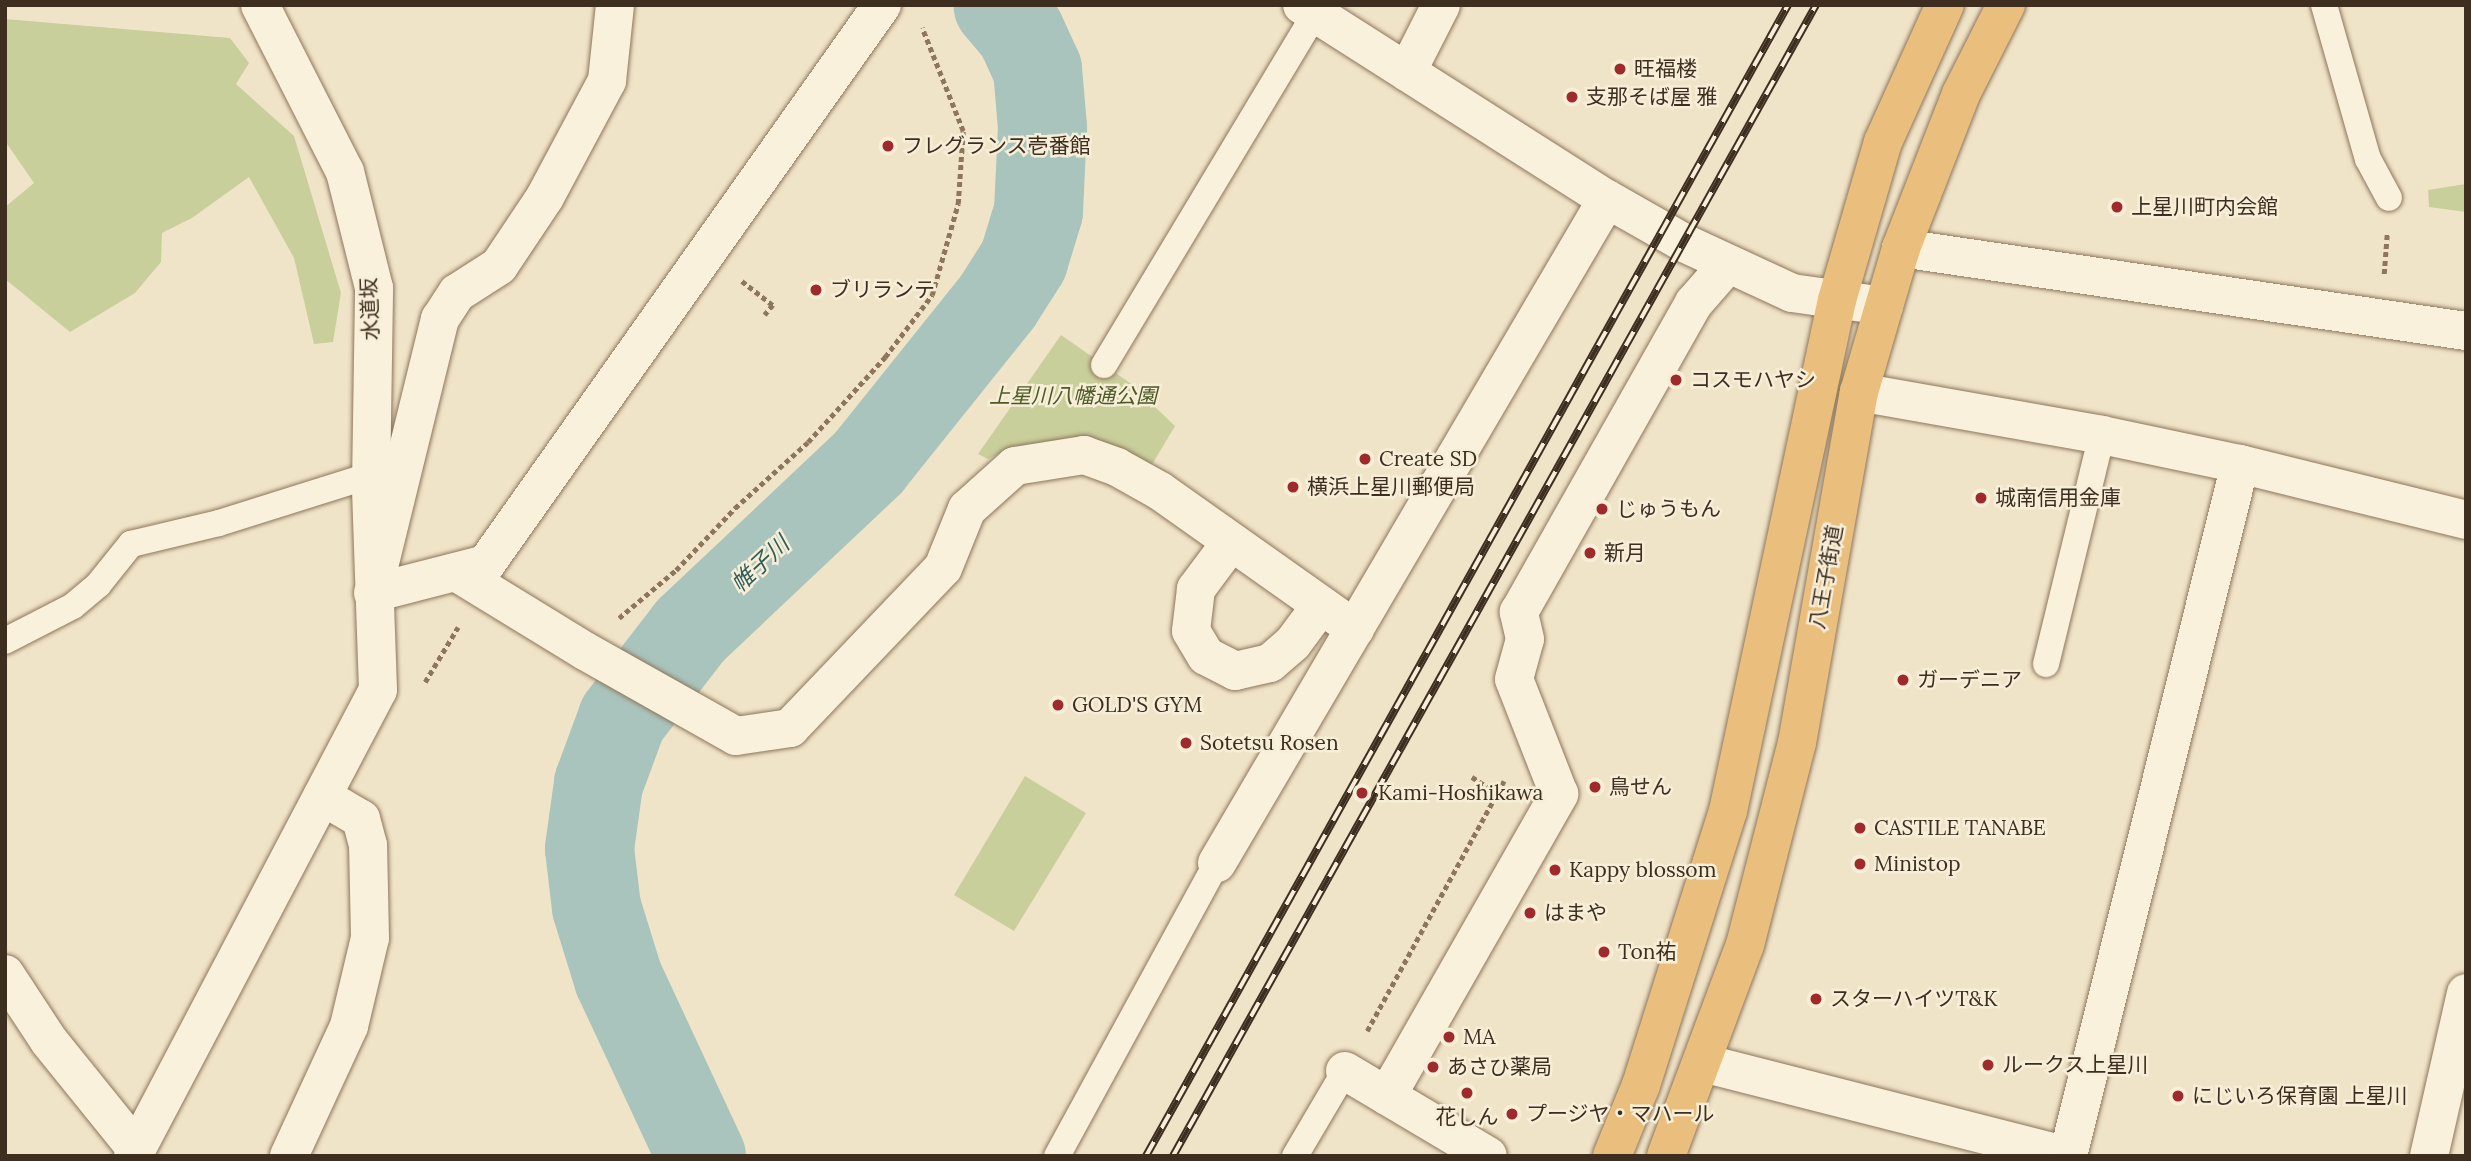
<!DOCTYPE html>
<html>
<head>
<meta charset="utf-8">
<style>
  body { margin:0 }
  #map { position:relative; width:2471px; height:1161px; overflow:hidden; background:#f0e4c8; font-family:Lora,"Noto Sans JP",serif }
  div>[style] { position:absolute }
  .green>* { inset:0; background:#c9cf9b }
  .river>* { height:89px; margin:-44.5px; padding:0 44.5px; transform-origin:44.5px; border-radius:44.5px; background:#a9c4bc }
  .path>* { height:4.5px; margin-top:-2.25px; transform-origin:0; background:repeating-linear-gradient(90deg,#8d765c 0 5px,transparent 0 8.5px) }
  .roads { filter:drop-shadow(0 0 2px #8d765c) drop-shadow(0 0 2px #8d765c) }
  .service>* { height:26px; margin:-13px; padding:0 13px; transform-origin:13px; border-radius:13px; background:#faf1dc }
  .minor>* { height:38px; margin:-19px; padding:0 19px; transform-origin:19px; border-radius:19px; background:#faf1dc }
  .tertiary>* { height:38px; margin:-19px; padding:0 19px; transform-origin:19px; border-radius:19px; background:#faf1dc }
  .trunk>* { height:38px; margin:-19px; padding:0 19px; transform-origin:19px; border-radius:19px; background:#eabe7c }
  .rail>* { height:8px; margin-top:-4px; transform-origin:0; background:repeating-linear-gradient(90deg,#f7eed8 0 16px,#3d2e20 0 32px); box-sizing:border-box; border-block:2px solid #3d2e20 }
  .dots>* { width:19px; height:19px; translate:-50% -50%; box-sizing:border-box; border:4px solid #f7eed8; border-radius:50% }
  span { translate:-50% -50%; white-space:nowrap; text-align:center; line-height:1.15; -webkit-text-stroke:5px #f7eed8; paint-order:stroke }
  .poi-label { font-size:21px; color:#3d2e20 }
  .left { translate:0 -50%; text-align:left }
  .street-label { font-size:21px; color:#3d2e20 }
  .park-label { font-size:21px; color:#4d5a26; font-style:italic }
  .water-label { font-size:23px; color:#2f5d5a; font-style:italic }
  .frame { position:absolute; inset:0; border:7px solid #3d2e20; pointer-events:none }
</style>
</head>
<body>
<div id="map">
  <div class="green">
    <i style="clip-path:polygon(5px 19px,230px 38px,249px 63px,236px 84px,294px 136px,341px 293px,333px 342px,314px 344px,294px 258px,249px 177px,192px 218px,162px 233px,161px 262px,135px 293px,70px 332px,5px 279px,5px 207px,34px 183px,5px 141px)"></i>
    <i style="clip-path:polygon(2466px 184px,2466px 212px,2429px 207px,2428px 190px)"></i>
    <i style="clip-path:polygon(1061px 335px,1130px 383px,1175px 426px,1150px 468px,1005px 451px,988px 459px,978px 454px)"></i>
    <i style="clip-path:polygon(1025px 776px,1086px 813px,1014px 931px,954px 895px)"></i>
  </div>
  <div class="river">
    <i style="left:701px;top:1156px;width:196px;rotate:-115deg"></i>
    <i style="left:618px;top:978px;width:74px;rotate:-107.2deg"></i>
    <i style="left:596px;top:907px;width:59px;rotate:-96.8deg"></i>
    <i style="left:589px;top:848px;width:66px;rotate:-82.1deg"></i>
    <i style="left:598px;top:783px;width:69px;rotate:-69.7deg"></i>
    <i style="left:622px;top:718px;width:111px;rotate:-52.3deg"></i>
    <i style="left:690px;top:630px;width:245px;rotate:-43.3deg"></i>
    <i style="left:868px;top:462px;width:206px;rotate:-51.3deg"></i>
    <i style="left:997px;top:301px;width:49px;rotate:-57.6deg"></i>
    <i style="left:1023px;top:260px;width:51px;rotate:-73deg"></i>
    <i style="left:1038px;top:211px;width:84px;rotate:-87.3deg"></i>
    <i style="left:1042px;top:127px;width:58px;rotate:-94.9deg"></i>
    <i style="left:1037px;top:69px;width:41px;rotate:-114.7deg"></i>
    <i style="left:1020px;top:32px;width:35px;rotate:-130deg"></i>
  </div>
  <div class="path">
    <i style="left:2384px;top:274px;width:40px;rotate:-85.7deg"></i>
    <i style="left:742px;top:281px;width:39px;rotate:38deg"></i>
    <i style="left:773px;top:305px;width:13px;rotate:129deg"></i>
    <i style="left:619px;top:618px;width:75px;rotate:-40.1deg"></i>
    <i style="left:676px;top:570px;width:86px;rotate:-46.4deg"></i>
    <i style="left:735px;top:508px;width:98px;rotate:-42.1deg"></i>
    <i style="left:808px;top:442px;width:115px;rotate:-47.8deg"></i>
    <i style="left:885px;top:357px;width:78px;rotate:-52.8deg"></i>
    <i style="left:932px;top:295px;width:95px;rotate:-74.1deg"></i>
    <i style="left:958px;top:204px;width:73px;rotate:-86.1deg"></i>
    <i style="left:963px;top:131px;width:111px;rotate:-111.7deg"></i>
    <i style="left:425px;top:682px;width:64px;rotate:-59deg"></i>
    <i style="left:1472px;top:777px;width:30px;rotate:33deg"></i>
    <i style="left:1367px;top:1031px;width:285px;rotate:-61.3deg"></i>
  </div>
  <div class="roads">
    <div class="service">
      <i style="left:2324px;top:5px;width:160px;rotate:74.1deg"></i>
      <i style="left:2368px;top:159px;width:44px;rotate:61.7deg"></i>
      <i style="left:1104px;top:365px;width:410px;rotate:-59deg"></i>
      <i style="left:5px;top:641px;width:76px;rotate:-27.2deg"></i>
      <i style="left:73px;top:606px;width:33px;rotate:-40deg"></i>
      <i style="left:98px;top:585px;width:53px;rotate:-51.2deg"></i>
      <i style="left:131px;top:544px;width:90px;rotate:-13.4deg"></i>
      <i style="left:219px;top:523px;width:159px;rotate:-17.5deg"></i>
      <i style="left:2046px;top:664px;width:236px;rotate:-76.3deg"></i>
      <i style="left:1057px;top:1156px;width:334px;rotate:-61.4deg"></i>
      <i style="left:1295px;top:1156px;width:99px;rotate:-59.5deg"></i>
    </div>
    <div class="minor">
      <i style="left:1302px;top:5px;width:361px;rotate:32.5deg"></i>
      <i style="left:1607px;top:199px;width:89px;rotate:29.7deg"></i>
      <i style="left:1684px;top:243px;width:119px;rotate:24.8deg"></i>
      <i style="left:1792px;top:293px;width:93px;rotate:8deg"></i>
      <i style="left:1407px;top:72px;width:75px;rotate:-63.1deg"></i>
      <i style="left:1901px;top:248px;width:571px;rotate:8.36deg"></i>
      <i style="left:1859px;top:392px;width:247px;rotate:10deg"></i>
      <i style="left:2102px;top:435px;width:141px;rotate:11.9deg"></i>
      <i style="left:2240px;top:464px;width:233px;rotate:13.9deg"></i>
      <i style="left:1231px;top:542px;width:59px;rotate:126.7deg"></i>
      <i style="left:1196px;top:589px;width:42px;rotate:96.8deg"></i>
      <i style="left:1191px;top:631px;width:29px;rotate:59deg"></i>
      <i style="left:1206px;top:656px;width:33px;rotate:27deg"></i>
      <i style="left:1235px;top:671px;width:36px;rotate:-13deg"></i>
      <i style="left:1270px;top:663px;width:30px;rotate:-41deg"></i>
      <i style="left:1293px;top:643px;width:47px;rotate:-53.6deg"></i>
      <i style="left:378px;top:571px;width:260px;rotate:-76.2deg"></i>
      <i style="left:440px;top:319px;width:31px;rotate:-57deg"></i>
      <i style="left:457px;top:293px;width:50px;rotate:-32.7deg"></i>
      <i style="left:499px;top:266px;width:83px;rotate:-56.3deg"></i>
      <i style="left:545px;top:197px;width:132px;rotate:-61.9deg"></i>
      <i style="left:607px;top:81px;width:76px;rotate:-84deg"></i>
      <i style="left:456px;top:572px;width:151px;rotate:31.5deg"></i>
      <i style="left:585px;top:651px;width:173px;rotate:29.4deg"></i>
      <i style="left:736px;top:736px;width:55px;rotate:-8.4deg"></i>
      <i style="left:790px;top:728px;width:221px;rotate:-46.3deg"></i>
      <i style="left:943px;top:568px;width:64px;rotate:-67.9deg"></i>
      <i style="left:967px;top:509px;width:64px;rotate:-41.9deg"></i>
      <i style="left:1015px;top:466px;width:70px;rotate:-9.1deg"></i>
      <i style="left:1084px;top:455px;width:35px;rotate:20deg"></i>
      <i style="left:1117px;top:467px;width:49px;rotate:29.2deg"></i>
      <i style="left:1160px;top:491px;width:239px;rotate:35.3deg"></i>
      <i style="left:1217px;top:863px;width:770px;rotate:-59.57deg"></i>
      <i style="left:5px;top:974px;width:80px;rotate:56.7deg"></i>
      <i style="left:49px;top:1041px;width:139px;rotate:51.1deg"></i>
      <i style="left:1703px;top:1063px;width:376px;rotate:14.3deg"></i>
      <i style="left:1345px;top:1071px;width:166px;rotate:30.7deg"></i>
      <i style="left:1387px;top:1096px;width:348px;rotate:-60.3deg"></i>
      <i style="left:1559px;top:794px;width:123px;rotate:-111.4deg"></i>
      <i style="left:1514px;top:679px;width:41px;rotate:-74.6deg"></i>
      <i style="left:1525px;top:639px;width:28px;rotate:-103deg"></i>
      <i style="left:1519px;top:612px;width:355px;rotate:-60.5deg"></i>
      <i style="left:1694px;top:303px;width:50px;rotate:-49deg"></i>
      <i style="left:289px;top:1156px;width:143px;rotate:-65.2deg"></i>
      <i style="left:349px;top:1026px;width:90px;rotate:-76.6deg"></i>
      <i style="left:370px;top:938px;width:93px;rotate:-91.2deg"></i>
      <i style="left:368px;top:845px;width:27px;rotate:-105deg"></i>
      <i style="left:361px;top:819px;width:45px;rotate:-149.5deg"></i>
      <i style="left:2068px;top:1156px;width:713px;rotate:-76.04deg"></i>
      <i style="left:2429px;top:1156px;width:167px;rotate:-77.2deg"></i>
    </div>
    <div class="tertiary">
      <i style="left:373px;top:593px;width:117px;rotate:-14.4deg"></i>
      <i style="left:486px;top:564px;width:685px;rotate:-54.69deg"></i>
      <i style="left:133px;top:1156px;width:526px;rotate:-62.27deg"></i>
      <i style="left:378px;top:690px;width:205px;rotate:-92deg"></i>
      <i style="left:371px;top:485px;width:197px;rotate:-89.1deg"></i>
      <i style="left:374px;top:288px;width:120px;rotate:-104deg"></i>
      <i style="left:345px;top:172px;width:187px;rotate:-117deg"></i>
    </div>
    <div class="trunk">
      <i style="left:1612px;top:1156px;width:77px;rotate:-67.8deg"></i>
      <i style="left:1641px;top:1085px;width:287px;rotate:-72.4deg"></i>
      <i style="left:1728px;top:811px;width:522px;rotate:-77.96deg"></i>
      <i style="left:1837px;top:300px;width:165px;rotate:-73.8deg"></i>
      <i style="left:1883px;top:142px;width:150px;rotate:-65.7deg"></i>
      <i style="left:1666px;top:1156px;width:225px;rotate:-69.5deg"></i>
      <i style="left:1745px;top:945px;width:209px;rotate:-75.6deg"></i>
      <i style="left:1797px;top:743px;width:356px;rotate:-80deg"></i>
      <i style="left:1859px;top:392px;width:150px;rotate:-73.7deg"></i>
      <i style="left:1901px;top:248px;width:165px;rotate:-68.7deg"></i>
      <i style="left:1961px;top:94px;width:100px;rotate:-63.2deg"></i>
    </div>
  </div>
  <div class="rail">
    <i style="left:1146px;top:1156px;width:1318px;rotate:-60.85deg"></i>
    <i style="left:1173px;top:1156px;width:1318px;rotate:-60.81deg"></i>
  </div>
  <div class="dots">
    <i style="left:1620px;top:69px;background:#9e2a2b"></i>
    <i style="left:1572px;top:97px;background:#9e2a2b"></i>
    <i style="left:888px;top:146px;background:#9e2a2b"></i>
    <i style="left:2117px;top:207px;background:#9e2a2b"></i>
    <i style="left:816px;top:290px;background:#9e2a2b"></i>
    <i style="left:1676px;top:380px;background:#9e2a2b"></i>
    <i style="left:1365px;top:459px;background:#9e2a2b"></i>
    <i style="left:1293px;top:487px;background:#9e2a2b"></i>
    <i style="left:1981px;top:498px;background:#9e2a2b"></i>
    <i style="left:1602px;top:509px;background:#9e2a2b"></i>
    <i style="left:1590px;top:553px;background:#9e2a2b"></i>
    <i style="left:1903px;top:680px;background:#9e2a2b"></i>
    <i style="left:1058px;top:705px;background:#9e2a2b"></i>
    <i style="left:1186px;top:743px;background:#9e2a2b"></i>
    <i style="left:1595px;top:787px;background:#9e2a2b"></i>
    <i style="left:1362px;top:793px;background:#9e2a2b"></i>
    <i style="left:1860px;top:828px;background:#9e2a2b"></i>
    <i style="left:1860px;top:864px;background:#9e2a2b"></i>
    <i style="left:1555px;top:870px;background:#9e2a2b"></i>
    <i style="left:1530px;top:913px;background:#9e2a2b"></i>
    <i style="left:1604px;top:952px;background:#9e2a2b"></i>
    <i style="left:1816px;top:999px;background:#9e2a2b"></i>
    <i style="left:1449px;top:1037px;background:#9e2a2b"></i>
    <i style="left:1988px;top:1065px;background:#9e2a2b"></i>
    <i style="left:1433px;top:1067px;background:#9e2a2b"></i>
    <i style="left:1467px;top:1093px;background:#9e2a2b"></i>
    <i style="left:2178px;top:1096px;background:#9e2a2b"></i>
    <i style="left:1512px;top:1114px;background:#9e2a2b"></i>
  </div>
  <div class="poi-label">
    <span class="left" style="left:1634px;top:69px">旺福楼</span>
    <span class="left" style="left:1586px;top:97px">支那そば屋 雅</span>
    <span class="left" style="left:902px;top:146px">フレグランス壱番館</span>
    <span class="left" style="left:2131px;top:207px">上星川町内会館</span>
    <span class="left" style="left:830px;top:290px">ブリランテ</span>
    <span class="left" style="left:1690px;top:380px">コスモハヤシ</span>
    <span class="left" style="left:1379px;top:459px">Create SD</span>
    <span class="left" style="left:1307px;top:487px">横浜上星川郵便局</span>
    <span class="left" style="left:1995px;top:498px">城南信用金庫</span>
    <span class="left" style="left:1616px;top:509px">じゅうもん</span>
    <span class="left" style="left:1604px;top:553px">新月</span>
    <span class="left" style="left:1917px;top:680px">ガーデニア</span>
    <span class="left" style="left:1072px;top:705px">GOLD'S GYM</span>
    <span class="left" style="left:1200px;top:743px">Sotetsu Rosen</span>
    <span class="left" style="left:1609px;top:787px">鳥せん</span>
    <span class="left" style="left:1378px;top:793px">Kami-Hoshikawa</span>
    <span class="left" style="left:1874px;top:828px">CASTILE TANABE</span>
    <span class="left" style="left:1874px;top:864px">Ministop</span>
    <span class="left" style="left:1569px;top:870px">Kappy blossom</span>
    <span class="left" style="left:1544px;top:913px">はまや</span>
    <span class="left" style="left:1618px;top:952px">Ton祐</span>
    <span class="left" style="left:1830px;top:999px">スターハイツT&amp;K</span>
    <span class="left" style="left:1463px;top:1037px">MA</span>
    <span class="left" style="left:2002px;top:1065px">ルークス上星川</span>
    <span class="left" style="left:1447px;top:1067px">あさひ薬局</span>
    <span class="left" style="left:2192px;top:1096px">にじいろ保育園 上星川</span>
    <span class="left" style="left:1526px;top:1114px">プージヤ・マハール</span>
    <span style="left:1467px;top:1117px">花しん</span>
  </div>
  <div class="street-label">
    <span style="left:370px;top:309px;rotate:-92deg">水道坂</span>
    <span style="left:1826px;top:577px;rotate:-80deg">八王子街道</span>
  </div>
  <div class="park-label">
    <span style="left:1073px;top:396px">上星川八幡通公園</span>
  </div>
  <div class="water-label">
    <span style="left:760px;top:564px;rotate:-43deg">帷子川</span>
  </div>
  <div class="frame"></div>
</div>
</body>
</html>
